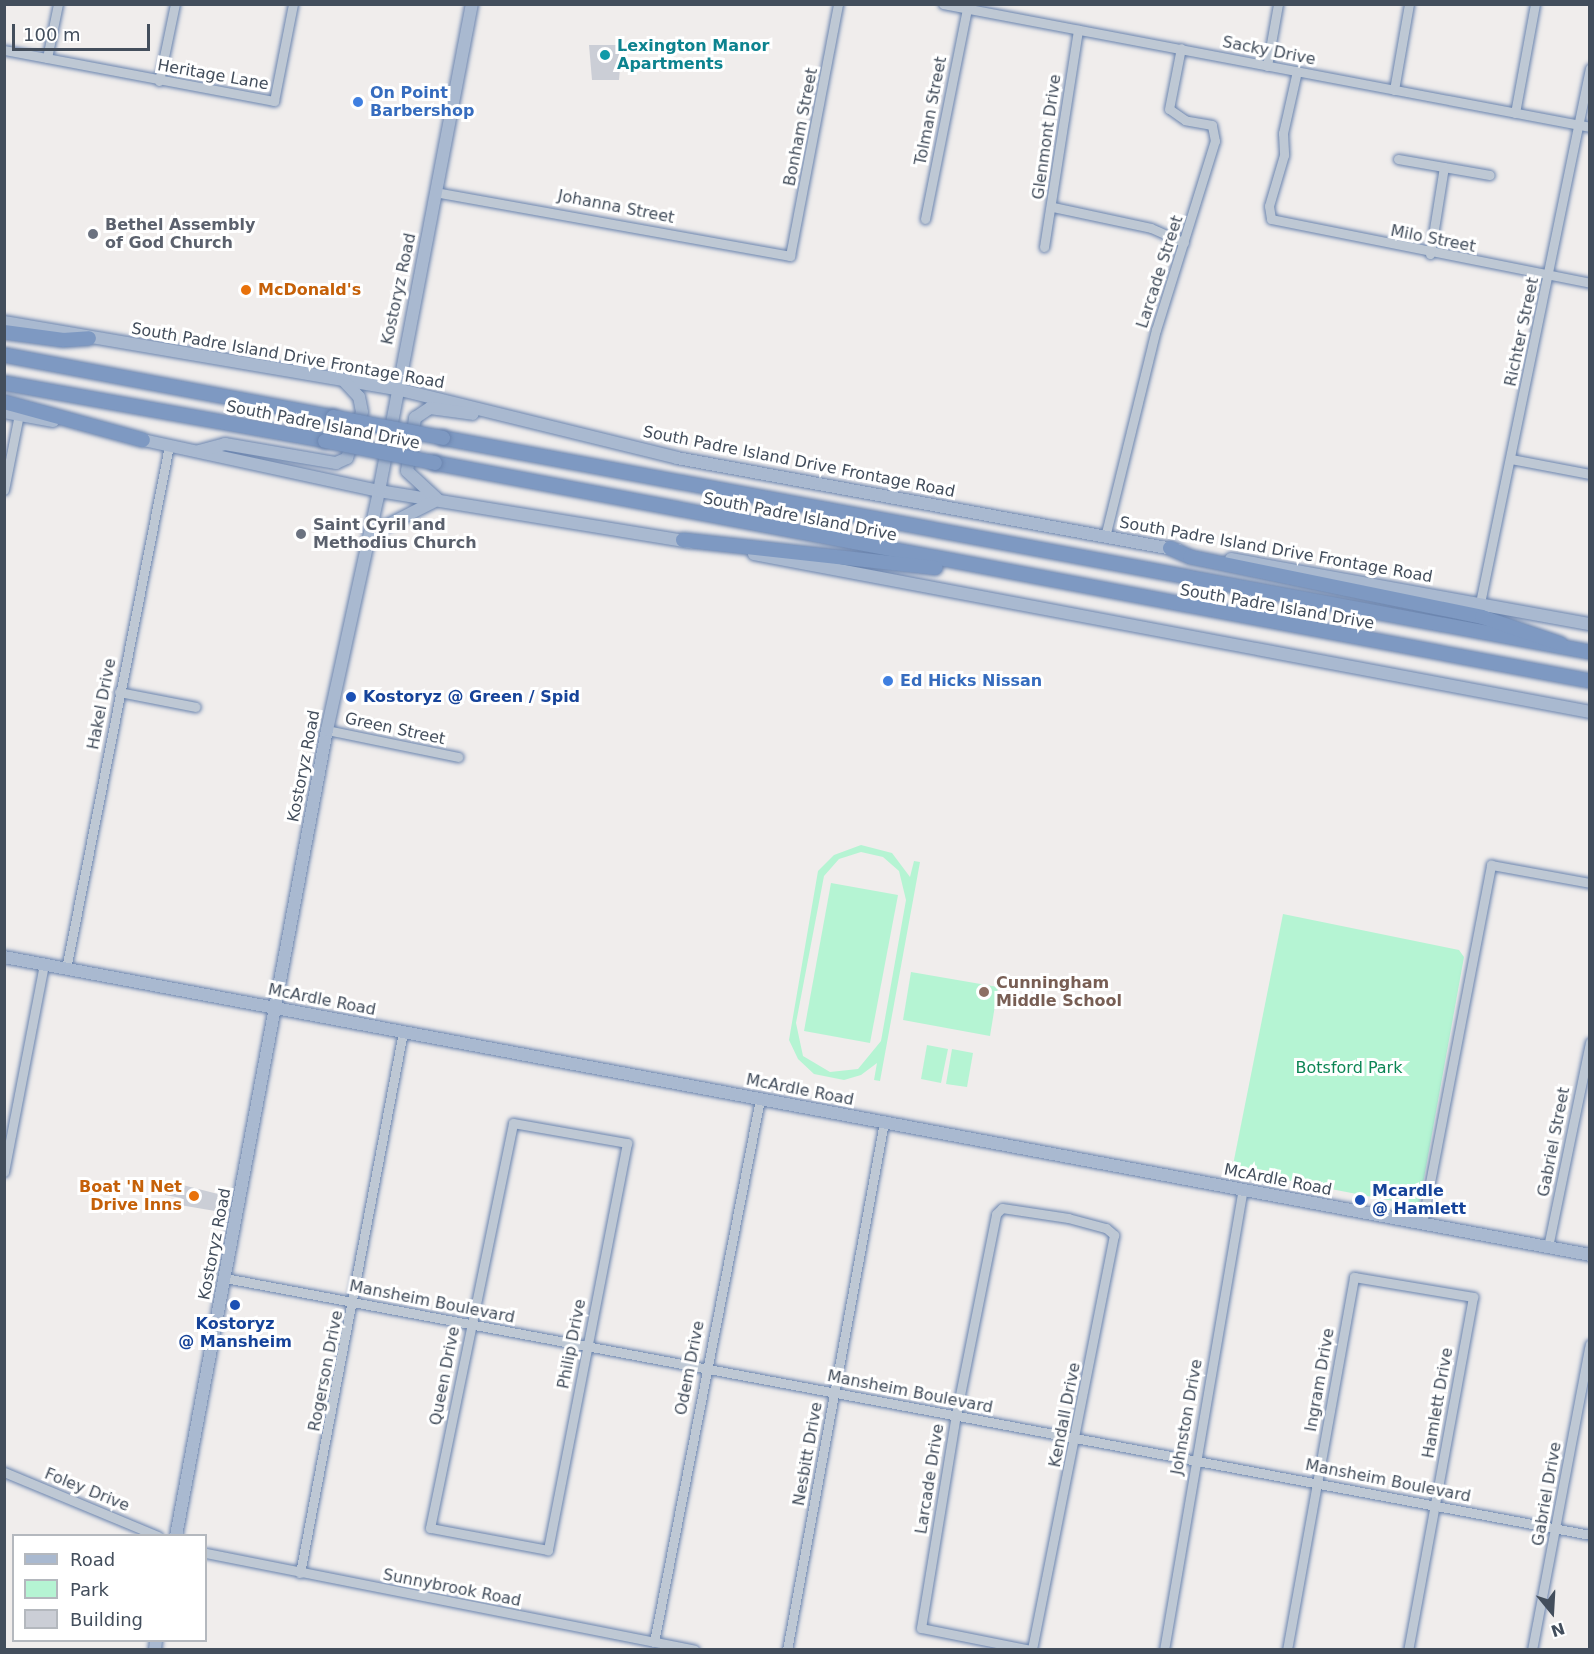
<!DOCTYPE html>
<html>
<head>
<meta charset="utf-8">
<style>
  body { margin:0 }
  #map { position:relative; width:1594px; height:1654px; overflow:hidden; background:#f0edec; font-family:"DejaVu Sans",sans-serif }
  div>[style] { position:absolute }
  .green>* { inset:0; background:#b5f4d3 }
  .building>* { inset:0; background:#cbced6 }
  .roads { filter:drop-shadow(0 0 2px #6a84ae) drop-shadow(0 0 2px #6a84ae) }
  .minor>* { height:9px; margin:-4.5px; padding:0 4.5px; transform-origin:4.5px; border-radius:4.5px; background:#bec8d4 }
  .major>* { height:12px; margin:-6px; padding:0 6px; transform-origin:6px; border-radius:6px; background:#a9b9d0 }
  .highway>* { height:14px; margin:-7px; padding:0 7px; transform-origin:7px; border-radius:7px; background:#7e99c2 }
  .bridges { filter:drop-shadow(0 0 2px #6a84ae) drop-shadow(0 0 2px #6a84ae) }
  .highway-bridge>* { height:14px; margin:-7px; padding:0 7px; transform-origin:7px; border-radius:7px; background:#7e99c2 }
  .dots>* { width:16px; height:16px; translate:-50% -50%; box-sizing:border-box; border:3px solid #fff; border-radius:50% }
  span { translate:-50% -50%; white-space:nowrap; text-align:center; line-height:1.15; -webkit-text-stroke:6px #fff; paint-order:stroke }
  .culture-label { font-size:16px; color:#0d838f; font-weight:700 }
  .left { translate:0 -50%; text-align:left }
  .street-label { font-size:16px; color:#434e5c }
  .shop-label { font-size:16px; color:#366cbe; font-weight:700 }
  .worship-label { font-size:16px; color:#5b616d; font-weight:700 }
  .food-label { font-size:16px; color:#c56008; font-weight:700 }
  .right { translate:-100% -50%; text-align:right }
  .transit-label { font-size:16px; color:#164399; font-weight:700 }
  .education-label { font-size:16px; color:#785e54; font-weight:700 }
  .park-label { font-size:16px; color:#0c8554 }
  .frame { position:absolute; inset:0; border:6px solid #434e5c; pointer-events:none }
  .legend { position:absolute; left:12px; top:1534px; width:195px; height:108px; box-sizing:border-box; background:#fff; border:2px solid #b4b8be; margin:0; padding:8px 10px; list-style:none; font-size:18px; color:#434e5c }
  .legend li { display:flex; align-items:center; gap:12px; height:30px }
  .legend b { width:30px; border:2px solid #b4b8be }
  .north { position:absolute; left:1522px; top:1582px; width:60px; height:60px; -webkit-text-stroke:4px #fff; paint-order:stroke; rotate:162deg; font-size:16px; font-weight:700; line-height:24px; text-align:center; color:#434e5c }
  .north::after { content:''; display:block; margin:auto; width:21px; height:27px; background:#434e5c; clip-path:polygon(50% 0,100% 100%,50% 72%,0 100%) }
  .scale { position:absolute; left:12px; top:24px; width:138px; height:27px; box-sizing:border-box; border:3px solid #434e5c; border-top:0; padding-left:8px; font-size:18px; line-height:21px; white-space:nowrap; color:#434e5c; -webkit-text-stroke:4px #fff; paint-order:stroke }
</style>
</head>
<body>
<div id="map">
  <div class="green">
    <i style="clip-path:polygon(evenodd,861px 845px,892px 853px,910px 877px,914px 861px,920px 862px,880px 1081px,874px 1080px,877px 1063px,861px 1075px,844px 1080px,814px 1074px,798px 1059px,789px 1040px,818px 871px,834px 855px,861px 845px,861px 852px,883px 857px,899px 871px,906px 900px,881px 1041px,858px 1069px,830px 1072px,803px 1056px,796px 1023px,824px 876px,839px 859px,861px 852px)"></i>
    <i style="clip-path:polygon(831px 883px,898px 895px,870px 1043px,804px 1031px)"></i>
    <i style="clip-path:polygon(1283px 914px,1459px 950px,1464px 957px,1419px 1206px,1232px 1170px)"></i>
    <i style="clip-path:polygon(911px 972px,998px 987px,990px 1036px,903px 1020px)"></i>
    <i style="clip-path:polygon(927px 1045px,948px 1049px,941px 1083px,921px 1079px)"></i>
    <i style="clip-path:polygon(952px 1049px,973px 1053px,967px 1087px,946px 1084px)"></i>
  </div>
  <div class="building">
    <i style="clip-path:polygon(589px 45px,622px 45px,619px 80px,592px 80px)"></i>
    <i style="clip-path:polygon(163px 1180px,218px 1194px,215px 1211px,180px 1205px,181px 1198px,160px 1194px)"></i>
  </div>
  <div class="roads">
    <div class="minor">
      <i style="left:943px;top:4px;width:659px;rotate:10.76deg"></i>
      <i style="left:4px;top:50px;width:275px;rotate:10.7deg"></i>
      <i style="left:274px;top:101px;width:99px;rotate:-78.9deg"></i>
      <i style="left:47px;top:58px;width:55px;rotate:-78.5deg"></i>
      <i style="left:1267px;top:66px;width:63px;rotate:-79.9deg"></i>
      <i style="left:1297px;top:71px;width:64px;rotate:102.7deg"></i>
      <i style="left:1283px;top:133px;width:22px;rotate:87deg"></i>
      <i style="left:1284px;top:155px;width:53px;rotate:106.4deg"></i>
      <i style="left:1269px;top:206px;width:13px;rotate:81deg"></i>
      <i style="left:1271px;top:219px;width:325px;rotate:11.3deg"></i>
      <i style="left:159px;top:81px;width:79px;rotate:-78.3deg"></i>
      <i style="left:1394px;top:90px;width:87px;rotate:-80.1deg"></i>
      <i style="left:1515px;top:113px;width:111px;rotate:-79.6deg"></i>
      <i style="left:1398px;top:159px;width:93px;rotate:9.9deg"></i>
      <i style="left:435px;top:192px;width:361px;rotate:10.2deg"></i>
      <i style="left:790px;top:256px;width:257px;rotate:-79.2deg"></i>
      <i style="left:1053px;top:207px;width:100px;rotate:12.1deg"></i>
      <i style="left:1151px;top:228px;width:36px;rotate:24deg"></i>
      <i style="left:925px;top:219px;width:214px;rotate:-78.7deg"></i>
      <i style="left:1044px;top:247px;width:220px;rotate:-81.1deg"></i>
      <i style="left:1430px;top:254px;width:88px;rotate:-80.9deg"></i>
      <i style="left:1511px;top:459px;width:80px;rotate:10.8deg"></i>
      <i style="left:4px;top:490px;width:77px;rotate:-78.8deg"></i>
      <i style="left:1105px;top:537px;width:213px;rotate:-76.2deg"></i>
      <i style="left:1156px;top:330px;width:198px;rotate:-72.7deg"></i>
      <i style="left:1215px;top:141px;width:16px;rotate:-101deg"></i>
      <i style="left:1212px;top:125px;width:27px;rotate:-170deg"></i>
      <i style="left:1185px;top:120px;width:19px;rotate:-145deg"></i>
      <i style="left:1169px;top:109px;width:62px;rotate:-78.9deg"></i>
      <i style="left:1480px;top:603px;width:546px;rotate:-78.38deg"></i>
      <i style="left:119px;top:692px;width:78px;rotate:11deg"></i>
      <i style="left:327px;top:730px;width:134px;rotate:11.6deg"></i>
      <i style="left:66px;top:969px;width:533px;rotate:-78.86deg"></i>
      <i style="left:513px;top:1123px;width:116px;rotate:10deg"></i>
      <i style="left:627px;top:1143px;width:415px;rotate:101deg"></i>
      <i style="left:548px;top:1550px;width:120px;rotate:-169.4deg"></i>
      <i style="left:430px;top:1528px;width:413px;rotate:-78.4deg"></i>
      <i style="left:4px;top:1172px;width:211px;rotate:-79.1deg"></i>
      <i style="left:1422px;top:1224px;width:366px;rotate:-79.1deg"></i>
      <i style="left:1491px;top:865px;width:101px;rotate:10.3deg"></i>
      <i style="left:1548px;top:1247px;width:209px;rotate:-78.4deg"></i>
      <i style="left:225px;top:1278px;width:1389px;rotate:10.66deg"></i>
      <i style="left:4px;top:1472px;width:167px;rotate:22.6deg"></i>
      <i style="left:206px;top:1553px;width:498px;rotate:11.2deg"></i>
      <i style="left:300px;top:1573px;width:551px;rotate:-79.22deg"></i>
      <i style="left:654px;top:1642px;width:553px;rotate:-78.95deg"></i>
      <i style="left:787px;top:1650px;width:537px;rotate:-79.59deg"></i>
      <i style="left:1031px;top:1650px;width:112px;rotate:-168.7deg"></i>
      <i style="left:921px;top:1628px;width:216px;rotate:-80.7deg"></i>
      <i style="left:956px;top:1415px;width:205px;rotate:-78.7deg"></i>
      <i style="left:996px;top:1214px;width:8px;rotate:-45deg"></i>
      <i style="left:1002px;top:1208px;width:67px;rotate:8.6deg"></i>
      <i style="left:1068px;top:1218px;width:39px;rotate:15deg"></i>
      <i style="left:1106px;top:1228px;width:11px;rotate:41deg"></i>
      <i style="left:1114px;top:1235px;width:423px;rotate:101.2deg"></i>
      <i style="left:1164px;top:1650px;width:467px;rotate:-80.3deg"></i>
      <i style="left:1287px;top:1650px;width:379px;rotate:-79.8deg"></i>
      <i style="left:1354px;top:1277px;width:121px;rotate:9.5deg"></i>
      <i style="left:1473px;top:1297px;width:359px;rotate:100.4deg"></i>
      <i style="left:1532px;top:1650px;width:311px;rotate:-79.3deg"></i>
    </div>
    <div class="major">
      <i style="left:4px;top:322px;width:399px;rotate:9.7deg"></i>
      <i style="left:397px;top:389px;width:288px;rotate:13.8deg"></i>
      <i style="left:677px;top:458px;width:509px;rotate:10.41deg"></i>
      <i style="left:4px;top:412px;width:50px;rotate:10.4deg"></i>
      <i style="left:134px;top:438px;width:251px;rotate:12.2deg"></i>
      <i style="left:379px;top:491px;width:317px;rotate:9.3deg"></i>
      <i style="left:199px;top:451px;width:27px;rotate:-15deg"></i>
      <i style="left:225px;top:444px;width:113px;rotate:9.7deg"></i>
      <i style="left:336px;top:463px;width:12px;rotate:-24deg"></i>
      <i style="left:347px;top:458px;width:48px;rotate:-71.9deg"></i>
      <i style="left:362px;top:412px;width:15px;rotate:-101deg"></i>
      <i style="left:359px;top:397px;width:23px;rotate:-133deg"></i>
      <i style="left:437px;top:499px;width:41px;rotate:-137deg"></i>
      <i style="left:407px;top:471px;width:54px;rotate:-81.4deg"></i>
      <i style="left:415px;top:418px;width:18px;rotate:-34deg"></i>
      <i style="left:430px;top:408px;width:43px;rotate:7.9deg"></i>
      <i style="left:370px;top:534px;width:71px;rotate:-26.9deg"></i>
      <i style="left:754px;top:554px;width:851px;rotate:10.7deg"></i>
      <i style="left:1231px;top:559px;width:365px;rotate:10.3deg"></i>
      <i style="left:4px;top:957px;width:1614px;rotate:10.64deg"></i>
      <i style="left:176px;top:1536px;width:820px;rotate:-79.39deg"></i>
      <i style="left:327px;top:730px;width:245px;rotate:-77.7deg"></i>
      <i style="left:379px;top:491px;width:496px;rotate:-79.2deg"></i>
      <i style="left:155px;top:1650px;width:10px;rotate:-84deg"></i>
    </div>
    <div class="highway">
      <i style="left:4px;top:332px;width:60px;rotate:7.7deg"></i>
      <i style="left:63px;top:340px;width:26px;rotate:-4deg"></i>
      <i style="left:4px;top:355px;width:335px;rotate:10.7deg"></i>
      <i style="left:4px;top:383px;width:326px;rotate:10.2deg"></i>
      <i style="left:4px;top:402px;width:144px;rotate:15.3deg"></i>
      <i style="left:443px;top:438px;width:1167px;rotate:10.57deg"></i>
      <i style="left:435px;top:463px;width:1175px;rotate:10.69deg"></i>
      <i style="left:683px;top:540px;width:254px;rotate:6.3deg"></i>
      <i style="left:1170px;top:548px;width:22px;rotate:24deg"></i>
      <i style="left:1190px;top:557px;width:298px;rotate:11.6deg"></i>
      <i style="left:1482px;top:617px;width:83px;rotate:18.9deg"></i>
    </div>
  </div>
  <div class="bridges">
    <div class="highway-bridge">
      <i style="left:333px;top:417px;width:112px;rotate:10.8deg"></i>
      <i style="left:325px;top:441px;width:112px;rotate:11.3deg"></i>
    </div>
  </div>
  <div class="dots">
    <i style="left:605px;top:55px;background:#0f9aa8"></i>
    <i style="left:358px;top:102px;background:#3f7fe0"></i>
    <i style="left:93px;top:234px;background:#6b7280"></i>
    <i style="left:246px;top:290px;background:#e8710a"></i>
    <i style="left:301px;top:534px;background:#6b7280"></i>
    <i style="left:888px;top:681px;background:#3f7fe0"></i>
    <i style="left:351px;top:697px;background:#1a4fb4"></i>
    <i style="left:984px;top:992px;background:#8d6e63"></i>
    <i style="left:194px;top:1196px;background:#e8710a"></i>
    <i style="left:1360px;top:1200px;background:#1a4fb4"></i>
    <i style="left:235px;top:1305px;background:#1a4fb4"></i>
  </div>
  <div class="culture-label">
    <span class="left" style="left:617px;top:55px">Lexington Manor<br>Apartments</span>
  </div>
  <div class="street-label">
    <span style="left:1269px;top:51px;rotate:11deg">Sacky Drive</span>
    <span style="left:213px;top:75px;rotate:10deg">Heritage Lane</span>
    <span style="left:931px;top:111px;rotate:-79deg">Tolman Street</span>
    <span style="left:801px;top:127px;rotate:-79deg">Bonham Street</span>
    <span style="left:1047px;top:137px;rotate:-82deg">Glenmont Drive</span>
    <span style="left:616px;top:207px;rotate:11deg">Johanna Street</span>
    <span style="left:1433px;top:239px;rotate:11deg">Milo Street</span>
    <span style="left:1160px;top:272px;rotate:-72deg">Larcade Street</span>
    <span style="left:399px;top:289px;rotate:-78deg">Kostoryz Road</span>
    <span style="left:1522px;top:332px;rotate:-78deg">Richter Street</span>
    <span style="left:288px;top:356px;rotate:10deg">South Padre Island Drive Frontage Road</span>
    <span style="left:323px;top:425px;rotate:11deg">South Padre Island Drive</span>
    <span style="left:799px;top:462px;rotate:11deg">South Padre Island Drive Frontage Road</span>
    <span style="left:800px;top:517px;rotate:11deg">South Padre Island Drive</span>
    <span style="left:1276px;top:550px;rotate:10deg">South Padre Island Drive Frontage Road</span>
    <span style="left:1277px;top:607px;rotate:10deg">South Padre Island Drive</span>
    <span style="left:102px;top:704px;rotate:-79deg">Hakel Drive</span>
    <span style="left:395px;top:729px;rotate:12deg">Green Street</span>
    <span style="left:304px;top:766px;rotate:-79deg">Kostoryz Road</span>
    <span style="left:322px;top:1000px;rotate:11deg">McArdle Road</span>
    <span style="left:800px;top:1090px;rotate:11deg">McArdle Road</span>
    <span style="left:1554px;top:1142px;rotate:-79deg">Gabriel Street</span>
    <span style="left:1278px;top:1180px;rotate:11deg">McArdle Road</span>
    <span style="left:215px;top:1244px;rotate:-79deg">Kostoryz Road</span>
    <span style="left:432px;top:1302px;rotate:11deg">Mansheim Boulevard</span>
    <span style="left:572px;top:1344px;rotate:-79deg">Philip Drive</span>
    <span style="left:690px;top:1368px;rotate:-79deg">Odem Drive</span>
    <span style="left:326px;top:1371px;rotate:-79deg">Rogerson Drive</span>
    <span style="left:445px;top:1376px;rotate:-79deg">Queen Drive</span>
    <span style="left:1320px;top:1380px;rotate:-80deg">Ingram Drive</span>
    <span style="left:910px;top:1392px;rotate:11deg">Mansheim Boulevard</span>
    <span style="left:1438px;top:1403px;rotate:-80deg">Hamlett Drive</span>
    <span style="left:1065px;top:1415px;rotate:-79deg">Kendall Drive</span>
    <span style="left:1187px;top:1417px;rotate:-80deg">Johnston Drive</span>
    <span style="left:808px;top:1454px;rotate:-80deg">Nesbitt Drive</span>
    <span style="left:930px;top:1479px;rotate:-81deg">Larcade Drive</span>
    <span style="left:1388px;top:1481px;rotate:11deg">Mansheim Boulevard</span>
    <span style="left:87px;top:1490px;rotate:22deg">Foley Drive</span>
    <span style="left:1547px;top:1494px;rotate:-80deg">Gabriel Drive</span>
    <span style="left:452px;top:1588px;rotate:11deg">Sunnybrook Road</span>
  </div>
  <div class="shop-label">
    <span class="left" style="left:370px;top:102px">On Point<br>Barbershop</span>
    <span class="left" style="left:900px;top:681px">Ed Hicks Nissan</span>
  </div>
  <div class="worship-label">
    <span class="left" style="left:105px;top:234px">Bethel Assembly<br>of God Church</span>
    <span class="left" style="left:313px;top:534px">Saint Cyril and<br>Methodius Church</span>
  </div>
  <div class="food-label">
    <span class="left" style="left:258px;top:290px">McDonald's</span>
    <span class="right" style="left:182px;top:1196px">Boat 'N Net<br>Drive Inns</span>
  </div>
  <div class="transit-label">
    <span class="left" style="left:363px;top:697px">Kostoryz @ Green / Spid</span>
    <span class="left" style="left:1372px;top:1200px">Mcardle<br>@ Hamlett</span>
    <span style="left:235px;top:1333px">Kostoryz<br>@ Mansheim</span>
  </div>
  <div class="education-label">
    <span class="left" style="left:996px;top:992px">Cunningham<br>Middle School</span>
  </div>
  <div class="park-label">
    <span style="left:1349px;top:1068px">Botsford Park</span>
  </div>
  <div class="frame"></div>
  <ul class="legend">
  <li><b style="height:8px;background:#a9b9d0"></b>Road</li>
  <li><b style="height:16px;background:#b5f4d3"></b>Park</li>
  <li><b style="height:16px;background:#cbced6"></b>Building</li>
  </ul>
  <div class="north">N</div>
  <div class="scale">100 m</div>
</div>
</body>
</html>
